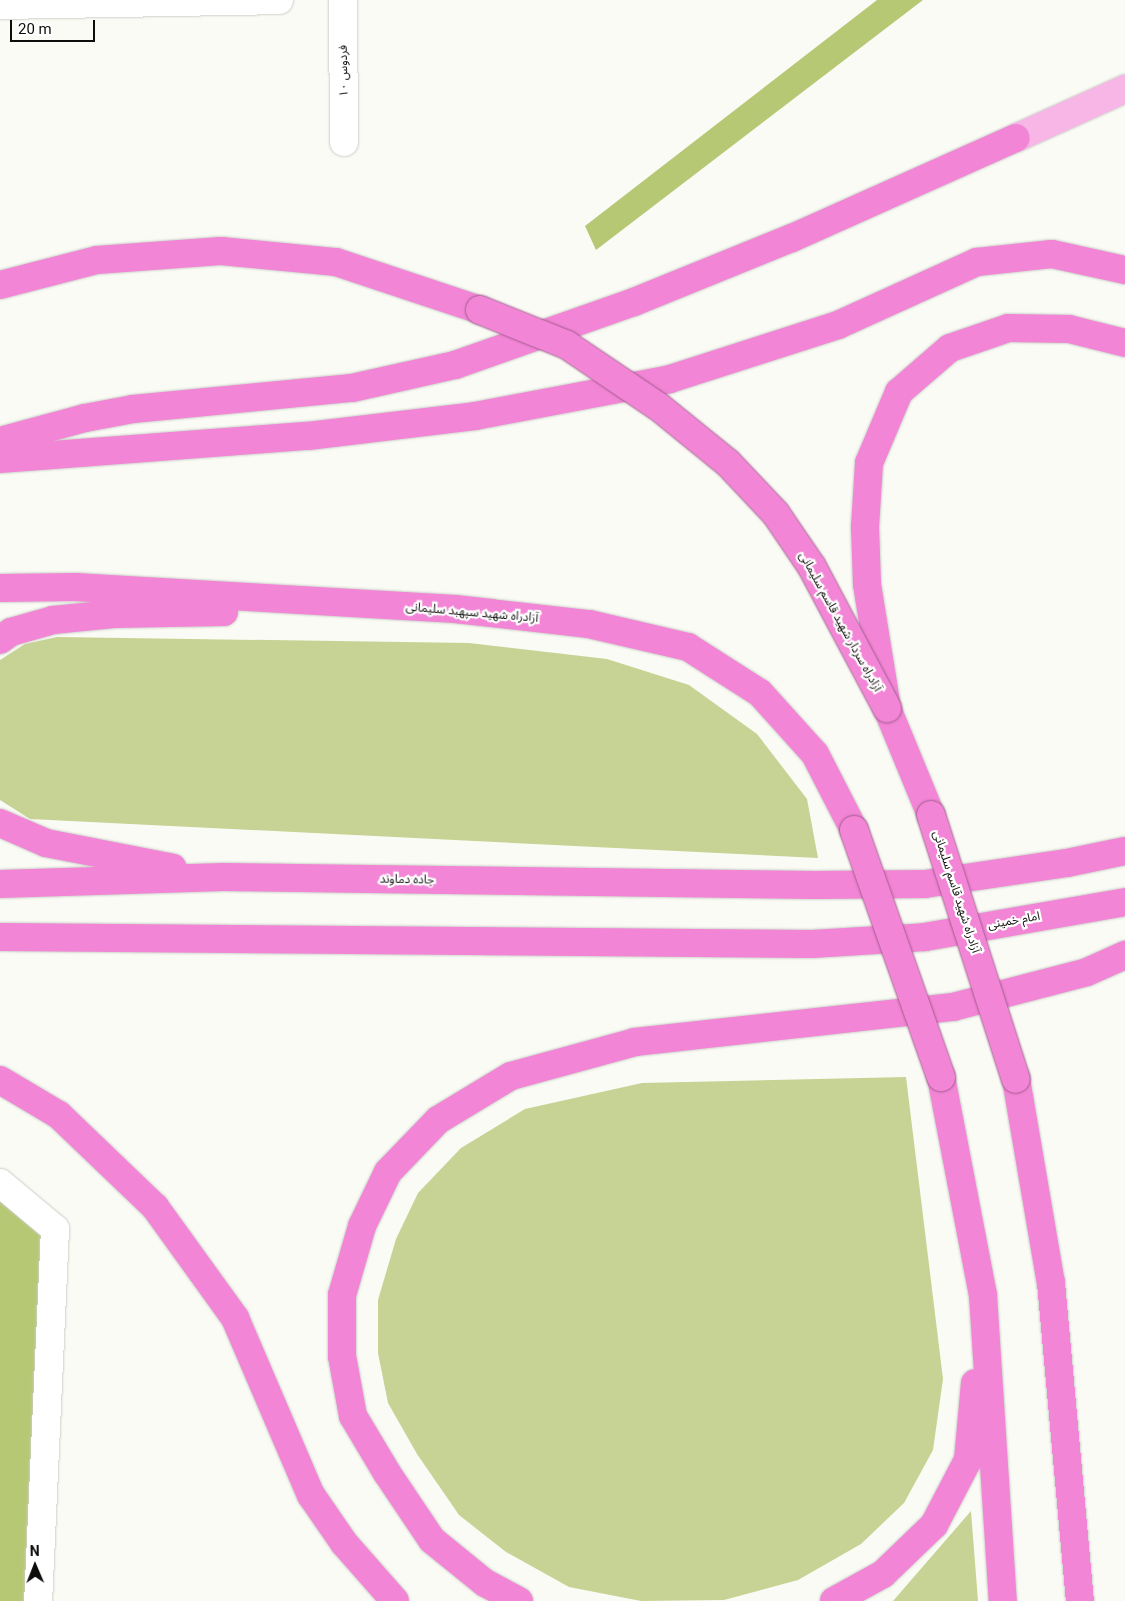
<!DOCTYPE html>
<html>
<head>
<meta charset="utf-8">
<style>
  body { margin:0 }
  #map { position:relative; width:1125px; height:1601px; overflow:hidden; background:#fafbf5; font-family:Roboto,"Noto Sans Arabic",sans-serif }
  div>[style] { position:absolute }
  .green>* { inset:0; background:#c6d394 }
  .forest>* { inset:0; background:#b7c875 }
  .roads { filter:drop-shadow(0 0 1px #cdcfc9) drop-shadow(0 0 1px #cdcfc9) }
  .minor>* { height:28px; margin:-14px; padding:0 14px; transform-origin:14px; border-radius:14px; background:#fff }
  .major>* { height:28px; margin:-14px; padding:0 14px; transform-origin:14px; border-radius:14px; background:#f7b6e6 }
  .highway>* { height:28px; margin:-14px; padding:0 14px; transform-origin:14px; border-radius:14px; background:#f285d5 }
  .bridges { filter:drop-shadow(0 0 1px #a25b8f) drop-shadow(0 0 1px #a25b8f) }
  .highway-bridge>* { height:28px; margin:-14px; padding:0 14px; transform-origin:14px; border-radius:14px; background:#f285d5 }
  span { translate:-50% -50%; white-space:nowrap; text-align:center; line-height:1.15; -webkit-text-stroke:4.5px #fff; paint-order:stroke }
  .street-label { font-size:12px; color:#0d0d0c }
  .north { position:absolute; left:10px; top:1541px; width:50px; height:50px; -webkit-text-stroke:4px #fff; paint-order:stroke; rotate:359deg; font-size:14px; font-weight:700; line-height:20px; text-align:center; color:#0d0d0c }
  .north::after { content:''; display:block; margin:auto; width:18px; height:22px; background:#0d0d0c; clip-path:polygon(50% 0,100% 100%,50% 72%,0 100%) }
  .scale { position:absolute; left:10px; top:20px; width:85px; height:22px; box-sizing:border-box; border:2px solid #0d0d0c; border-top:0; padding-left:6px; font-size:15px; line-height:18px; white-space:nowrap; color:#0d0d0c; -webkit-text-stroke:4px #fff; paint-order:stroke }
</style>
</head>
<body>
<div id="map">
  <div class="green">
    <i style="clip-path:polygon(57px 637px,469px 643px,607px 659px,689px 685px,757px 734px,807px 799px,818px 858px,30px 819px,0 800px,0 660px,25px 644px)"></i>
    <i style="clip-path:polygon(906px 1077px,943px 1379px,933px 1450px,904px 1503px,861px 1544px,798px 1580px,724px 1600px,641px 1601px,569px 1587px,506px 1552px,459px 1515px,417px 1454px,388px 1403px,378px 1353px,378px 1300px,396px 1239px,418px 1193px,461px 1148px,525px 1109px,642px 1083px)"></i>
    <i style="clip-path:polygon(971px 1511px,978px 1601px,893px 1601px)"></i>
  </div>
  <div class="forest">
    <i style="clip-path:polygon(877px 0,923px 0,596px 250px,585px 226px)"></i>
    <i style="clip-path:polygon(0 1195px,55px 1229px,30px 1601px,0 1601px)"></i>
  </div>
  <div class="roads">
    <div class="minor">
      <i style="left:343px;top:0;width:142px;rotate:89.6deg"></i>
      <i style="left:0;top:5px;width:279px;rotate:-1deg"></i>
      <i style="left:0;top:1183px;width:72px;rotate:39.9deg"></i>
      <i style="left:55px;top:1229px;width:372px;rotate:92.6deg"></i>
    </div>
    <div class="major">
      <i style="left:1016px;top:138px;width:120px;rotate:-24.2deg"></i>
    </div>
    <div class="highway">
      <i style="left:0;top:285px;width:100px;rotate:-14.5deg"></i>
      <i style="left:97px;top:260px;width:124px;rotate:-4.2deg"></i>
      <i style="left:221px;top:251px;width:116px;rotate:5.5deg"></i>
      <i style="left:336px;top:262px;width:152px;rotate:18.4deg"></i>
      <i style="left:0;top:441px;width:88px;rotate:-15.1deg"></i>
      <i style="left:85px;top:418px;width:49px;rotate:-10.6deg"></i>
      <i style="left:133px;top:409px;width:220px;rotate:-5.5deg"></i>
      <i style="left:352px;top:388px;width:106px;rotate:-12.6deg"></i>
      <i style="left:455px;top:365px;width:190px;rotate:-19.4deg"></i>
      <i style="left:634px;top:302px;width:170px;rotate:-22.1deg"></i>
      <i style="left:792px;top:238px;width:245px;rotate:-24.1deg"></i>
      <i style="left:0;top:459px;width:309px;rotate:-4.3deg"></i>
      <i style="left:308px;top:436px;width:168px;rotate:-6.8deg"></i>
      <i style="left:475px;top:416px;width:198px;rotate:-10.7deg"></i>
      <i style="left:670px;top:379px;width:176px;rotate:-17.8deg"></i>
      <i style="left:838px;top:325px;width:153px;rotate:-24.4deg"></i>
      <i style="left:977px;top:262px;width:75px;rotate:-6.1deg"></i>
      <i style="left:1052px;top:254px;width:75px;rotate:12.4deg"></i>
      <i style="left:0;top:588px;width:75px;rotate:-0.8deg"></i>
      <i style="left:75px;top:587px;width:381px;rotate:3.3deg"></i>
      <i style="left:455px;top:609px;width:135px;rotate:6.4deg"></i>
      <i style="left:589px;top:624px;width:102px;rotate:13.1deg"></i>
      <i style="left:688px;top:647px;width:85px;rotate:32.6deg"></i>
      <i style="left:760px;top:693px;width:82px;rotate:48deg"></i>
      <i style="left:815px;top:754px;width:85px;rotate:62.8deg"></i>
      <i style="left:0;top:640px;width:14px;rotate:-36deg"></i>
      <i style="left:11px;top:632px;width:44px;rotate:-15.9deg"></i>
      <i style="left:53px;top:620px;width:61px;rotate:-5.6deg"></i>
      <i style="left:114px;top:614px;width:110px;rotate:-1deg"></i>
      <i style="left:931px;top:815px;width:116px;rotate:-112.4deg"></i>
      <i style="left:887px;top:708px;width:126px;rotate:-99.2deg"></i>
      <i style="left:867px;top:584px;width:57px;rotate:-92deg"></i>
      <i style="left:865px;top:527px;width:64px;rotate:-86.4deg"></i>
      <i style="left:869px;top:463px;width:77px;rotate:-67.1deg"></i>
      <i style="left:899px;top:392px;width:67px;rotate:-40.8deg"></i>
      <i style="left:950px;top:348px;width:61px;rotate:-19deg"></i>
      <i style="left:1008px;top:328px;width:61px;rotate:0.9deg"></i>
      <i style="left:1069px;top:329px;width:58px;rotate:14deg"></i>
      <i style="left:0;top:823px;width:50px;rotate:23.5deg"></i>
      <i style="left:46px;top:843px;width:129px;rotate:11.1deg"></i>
      <i style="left:0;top:884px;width:224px;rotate:-1.8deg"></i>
      <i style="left:224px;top:877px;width:590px;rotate:0.78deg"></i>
      <i style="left:814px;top:885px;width:111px;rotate:-0.5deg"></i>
      <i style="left:925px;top:884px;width:144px;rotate:-8.4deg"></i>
      <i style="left:1067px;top:863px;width:59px;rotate:-11.7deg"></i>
      <i style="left:0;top:937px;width:812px;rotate:0.49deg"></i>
      <i style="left:812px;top:944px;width:113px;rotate:-3.5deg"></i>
      <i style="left:925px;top:937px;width:203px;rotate:-9.9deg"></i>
      <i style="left:941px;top:1077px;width:222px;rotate:79.1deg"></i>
      <i style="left:983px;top:1295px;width:307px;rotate:86.3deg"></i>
      <i style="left:1016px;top:1079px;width:207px;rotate:80.3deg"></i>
      <i style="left:1051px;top:1283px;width:319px;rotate:84.8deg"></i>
      <i style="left:0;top:1080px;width:69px;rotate:30.7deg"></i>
      <i style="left:59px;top:1115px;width:133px;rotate:43.8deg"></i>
      <i style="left:155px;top:1207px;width:137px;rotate:54.2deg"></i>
      <i style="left:235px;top:1318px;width:193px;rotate:66.8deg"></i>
      <i style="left:311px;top:1495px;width:58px;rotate:55.5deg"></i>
      <i style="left:344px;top:1543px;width:77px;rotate:48.7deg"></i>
      <i style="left:519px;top:1601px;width:38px;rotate:-152deg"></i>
      <i style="left:485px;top:1583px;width:68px;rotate:-140.9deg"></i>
      <i style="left:432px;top:1540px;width:81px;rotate:-123.9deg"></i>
      <i style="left:387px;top:1473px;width:66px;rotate:-120.8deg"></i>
      <i style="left:353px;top:1416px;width:61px;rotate:-100.4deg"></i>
      <i style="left:342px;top:1356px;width:61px;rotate:-90deg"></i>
      <i style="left:342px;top:1295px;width:72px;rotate:-73.8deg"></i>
      <i style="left:362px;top:1226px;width:60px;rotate:-64.3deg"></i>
      <i style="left:388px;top:1172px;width:72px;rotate:-46.1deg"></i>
      <i style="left:438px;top:1120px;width:85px;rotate:-31.1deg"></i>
      <i style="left:511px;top:1076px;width:129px;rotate:-15.3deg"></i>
      <i style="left:635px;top:1042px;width:320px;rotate:-6.3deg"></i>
      <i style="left:953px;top:1007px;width:138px;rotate:-14.6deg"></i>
      <i style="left:1087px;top:972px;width:42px;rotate:-24.1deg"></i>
      <i style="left:834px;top:1601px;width:56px;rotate:-28.9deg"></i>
      <i style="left:883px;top:1574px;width:71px;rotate:-43.9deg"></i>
      <i style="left:934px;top:1525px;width:73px;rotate:-62.4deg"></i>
      <i style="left:968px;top:1460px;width:77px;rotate:-84.8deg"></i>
    </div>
  </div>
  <div class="bridges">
    <div class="highway-bridge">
      <i style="left:480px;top:310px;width:94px;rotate:21.9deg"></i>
      <i style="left:567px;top:345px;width:111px;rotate:34deg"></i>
      <i style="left:659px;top:407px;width:89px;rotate:39.1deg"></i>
      <i style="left:728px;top:463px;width:70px;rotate:46.7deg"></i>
      <i style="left:776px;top:514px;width:64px;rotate:55.8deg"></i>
      <i style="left:812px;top:567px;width:160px;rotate:62deg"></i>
      <i style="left:931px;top:815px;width:277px;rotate:72.2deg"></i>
      <i style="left:854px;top:830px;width:262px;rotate:70.6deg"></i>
    </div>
  </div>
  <div class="street-label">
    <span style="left:344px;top:71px;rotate:-91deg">فردوس ۱۰</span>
    <span style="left:472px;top:613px;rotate:5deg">آزادراه شهید سپهبد سلیمانی</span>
    <span style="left:840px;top:622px;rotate:61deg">آزادراه سردار شهید قاسم سلیمانی</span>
    <span style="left:407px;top:880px;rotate:1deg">جاده دماوند</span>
    <span style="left:956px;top:892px;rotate:72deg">آزادراه شهید قاسم سلیمانی</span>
    <span style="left:1014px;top:921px;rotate:-10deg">امام خمینی</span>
  </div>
  <div class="north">N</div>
  <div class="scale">20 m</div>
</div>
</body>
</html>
